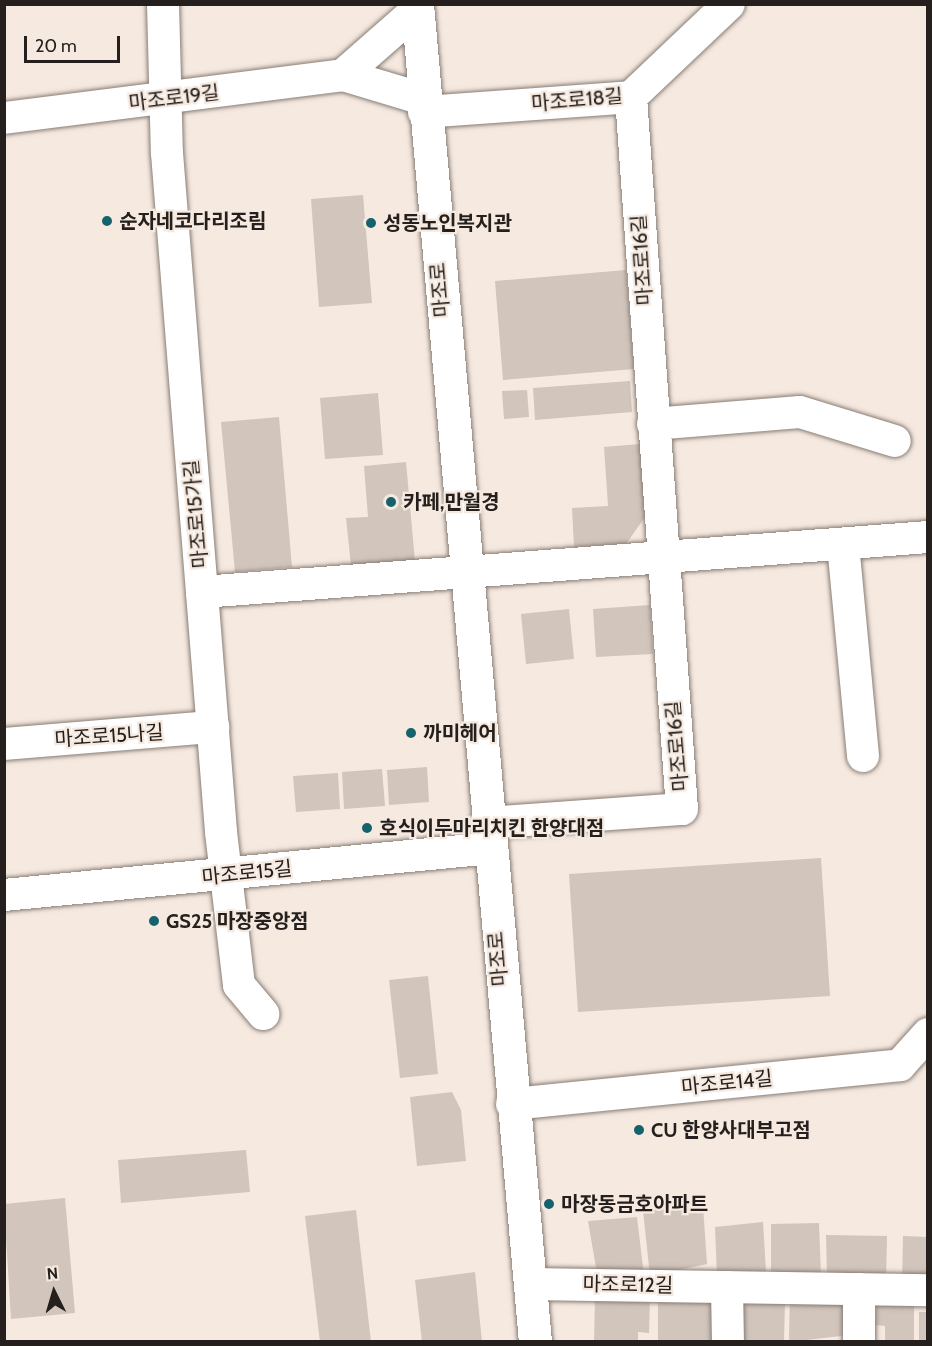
<!DOCTYPE html>
<html>
<head>
<meta charset="utf-8">
<style>
  body { margin:0 }
  #map { position:relative; width:932px; height:1346px; overflow:hidden; background:#f5e9e0; font-family:Cabin,"Noto Sans KR",sans-serif }
  div>[style] { position:absolute }
  .building>* { inset:0; background:#d1c5bc }
  .roads { filter:drop-shadow(0 0 2px #887d74) drop-shadow(0 0 2px #887d74) }
  .street>* { height:32px; margin:-16px; padding:0 16px; transform-origin:16px; border-radius:16px; background:#fff }
  .secondary>* { height:33px; margin:-16.5px; padding:0 16.5px; transform-origin:16.5px; border-radius:16.5px; background:#fff }
  .dots>* { width:16px; height:16px; translate:-50% -50%; box-sizing:border-box; border:3px solid #f5e9e0; border-radius:50% }
  span { translate:-50% -50%; white-space:nowrap; text-align:center; line-height:1.15; -webkit-text-stroke:4.5px #f5e9e0; paint-order:stroke }
  .street-label { font-size:20px; color:#25201d }
  .poi-label { font-size:20px; color:#25201d; font-weight:700 }
  .left { translate:0 -50%; text-align:left }
  .frame { position:absolute; inset:0; border:6px solid #25201d; pointer-events:none }
  .north { position:absolute; left:24px; top:1262px; width:60px; height:60px; -webkit-text-stroke:4px #f5e9e0; paint-order:stroke; rotate:355deg; font-size:16px; font-weight:700; line-height:24px; text-align:center; color:#25201d }
  .north::after { content:''; display:block; margin:auto; width:21px; height:27px; background:#25201d; clip-path:polygon(50% 0,100% 100%,50% 72%,0 100%) }
  .scale { position:absolute; left:24px; top:36px; width:96px; height:27px; box-sizing:border-box; border:3px solid #25201d; border-top:0; padding-left:8px; font-size:18px; line-height:21px; white-space:nowrap; color:#25201d; -webkit-text-stroke:4px #f5e9e0; paint-order:stroke }
</style>
</head>
<body>
<div id="map">
  <div class="building">
    <i style="clip-path:polygon(363px 195px,372px 303px,319px 307px,311px 199px)"></i>
    <i style="clip-path:polygon(626px 270px,634px 369px,503px 380px,495px 281px)"></i>
    <i style="clip-path:polygon(630px 381px,632px 412px,535px 420px,533px 388px)"></i>
    <i style="clip-path:polygon(527px 390px,529px 417px,504px 419px,502px 391px)"></i>
    <i style="clip-path:polygon(378px 393px,383px 455px,325px 459px,320px 398px)"></i>
    <i style="clip-path:polygon(279px 417px,292px 567px,235px 572px,221px 422px)"></i>
    <i style="clip-path:polygon(640px 444px,645px 517px,626px 544px,574px 547px,572px 508px,608px 506px,604px 447px)"></i>
    <i style="clip-path:polygon(406px 462px,415px 561px,351px 566px,346px 518px,368px 517px,364px 466px)"></i>
    <i style="clip-path:polygon(650px 605px,653px 654px,596px 657px,593px 609px)"></i>
    <i style="clip-path:polygon(569px 609px,574px 659px,526px 664px,521px 614px)"></i>
    <i style="clip-path:polygon(427px 767px,429px 802px,389px 805px,387px 770px)"></i>
    <i style="clip-path:polygon(382px 769px,385px 806px,344px 809px,342px 772px)"></i>
    <i style="clip-path:polygon(338px 773px,340px 809px,296px 812px,293px 776px)"></i>
    <i style="clip-path:polygon(821px 858px,830px 996px,578px 1012px,569px 874px)"></i>
    <i style="clip-path:polygon(428px 976px,438px 1074px,400px 1078px,389px 980px)"></i>
    <i style="clip-path:polygon(452px 1092px,461px 1110px,466px 1161px,417px 1166px,410px 1097px)"></i>
    <i style="clip-path:polygon(246px 1150px,250px 1192px,121px 1203px,118px 1160px)"></i>
    <i style="clip-path:polygon(65px 1198px,75px 1313px,11px 1319px,4px 1204px)"></i>
    <i style="clip-path:polygon(703px 1206px,707px 1264px,650px 1276px,643px 1211px)"></i>
    <i style="clip-path:polygon(356px 1210px,371px 1342px,320px 1342px,305px 1216px)"></i>
    <i style="clip-path:polygon(637px 1217px,644px 1276px,598px 1279px,588px 1221px)"></i>
    <i style="clip-path:polygon(763px 1222px,766px 1272px,717px 1277px,715px 1227px)"></i>
    <i style="clip-path:polygon(819px 1223px,821px 1277px,771px 1278px,771px 1224px)"></i>
    <i style="clip-path:polygon(826px 1235px,887px 1236px,886px 1281px,827px 1278px)"></i>
    <i style="clip-path:polygon(903px 1236px,928px 1237px,928px 1285px,902px 1286px)"></i>
    <i style="clip-path:polygon(475px 1272px,482px 1342px,422px 1342px,415px 1280px)"></i>
    <i style="clip-path:polygon(790px 1291px,851px 1292px,850px 1335px,789px 1342px)"></i>
    <i style="clip-path:polygon(595px 1297px,650px 1298px,649px 1333px,638px 1332px,638px 1342px,594px 1342px)"></i>
    <i style="clip-path:polygon(658px 1297px,718px 1299px,716px 1342px,658px 1342px)"></i>
    <i style="clip-path:polygon(737px 1300px,785px 1300px,784px 1342px,735px 1342px)"></i>
    <i style="clip-path:polygon(877px 1302px,914px 1302px,914px 1342px,885px 1342px,885px 1326px,875px 1325px)"></i>
    <i style="clip-path:polygon(919px 1312px,928px 1312px,928px 1342px,919px 1342px)"></i>
  </div>
  <div class="roads">
    <div class="street">
      <i style="left:163px;top:4px;width:149px;rotate:88.5deg"></i>
      <i style="left:167px;top:153px;width:681px;rotate:85.45deg"></i>
      <i style="left:221px;top:832px;width:154px;rotate:83.3deg"></i>
      <i style="left:239px;top:985px;width:38px;rotate:50deg"></i>
      <i style="left:343px;top:75px;width:98px;rotate:-41.3deg"></i>
      <i style="left:424px;top:112px;width:208px;rotate:-4.1deg"></i>
      <i style="left:631px;top:97px;width:135px;rotate:-43.5deg"></i>
      <i style="left:4px;top:118px;width:342px;rotate:-7.2deg"></i>
      <i style="left:343px;top:75px;width:84px;rotate:16.7deg"></i>
      <i style="left:653px;top:424px;width:147px;rotate:-4.7deg"></i>
      <i style="left:800px;top:412px;width:99px;rotate:17deg"></i>
      <i style="left:843px;top:544px;width:213px;rotate:84.6deg"></i>
      <i style="left:202px;top:592px;width:728px;rotate:-4.33deg"></i>
      <i style="left:4px;top:744px;width:210px;rotate:-4.7deg"></i>
      <i style="left:486px;top:823px;width:196px;rotate:-4.1deg"></i>
      <i style="left:682px;top:809px;width:714px;rotate:-94.1deg"></i>
      <i style="left:4px;top:895px;width:487px;rotate:-5.5deg"></i>
      <i style="left:512px;top:1104px;width:390px;rotate:-5.7deg"></i>
      <i style="left:900px;top:1065px;width:42px;rotate:-47.9deg"></i>
      <i style="left:530px;top:1284px;width:398px;rotate:0.9deg"></i>
      <i style="left:727px;top:1287px;width:55px;rotate:89deg"></i>
      <i style="left:859px;top:1289px;width:53px;rotate:90deg"></i>
    </div>
    <div class="secondary">
      <i style="left:417px;top:4px;width:1343px;rotate:84.96deg"></i>
    </div>
  </div>
  <div class="dots">
    <i style="left:107px;top:221px;background:#15626d"></i>
    <i style="left:371px;top:223px;background:#15626d"></i>
    <i style="left:391px;top:502px;background:#15626d"></i>
    <i style="left:411px;top:733px;background:#15626d"></i>
    <i style="left:367px;top:828px;background:#15626d"></i>
    <i style="left:154px;top:921px;background:#15626d"></i>
    <i style="left:639px;top:1130px;background:#15626d"></i>
    <i style="left:549px;top:1204px;background:#15626d"></i>
  </div>
  <div class="street-label">
    <span style="left:174px;top:98px;rotate:-7deg">마조로19길</span>
    <span style="left:577px;top:100px;rotate:-5deg">마조로18길</span>
    <span style="left:642px;top:260px;rotate:-94deg">마조로16길</span>
    <span style="left:440px;top:290px;rotate:-95deg">마조로</span>
    <span style="left:196px;top:514px;rotate:-95deg">마조로15가길</span>
    <span style="left:109px;top:736px;rotate:-4deg">마조로15나길</span>
    <span style="left:677px;top:746px;rotate:-95deg">마조로16길</span>
    <span style="left:247px;top:873px;rotate:-6deg">마조로15길</span>
    <span style="left:498px;top:959px;rotate:-95deg">마조로</span>
    <span style="left:727px;top:1083px;rotate:-6deg">마조로14길</span>
    <span style="left:628px;top:1285px;rotate:1deg">마조로12길</span>
  </div>
  <div class="poi-label">
    <span class="left" style="left:119px;top:221px">순자네코다리조림</span>
    <span class="left" style="left:383px;top:223px">성동노인복지관</span>
    <span class="left" style="left:403px;top:502px">카페,만월경</span>
    <span class="left" style="left:423px;top:733px">까미헤어</span>
    <span class="left" style="left:379px;top:828px">호식이두마리치킨 한양대점</span>
    <span class="left" style="left:166px;top:921px">GS25 마장중앙점</span>
    <span class="left" style="left:651px;top:1130px">CU 한양사대부고점</span>
    <span class="left" style="left:561px;top:1204px">마장동금호아파트</span>
  </div>
  <div class="frame"></div>
  <div class="north">N</div>
  <div class="scale">20 m</div>
</div>
</body>
</html>
